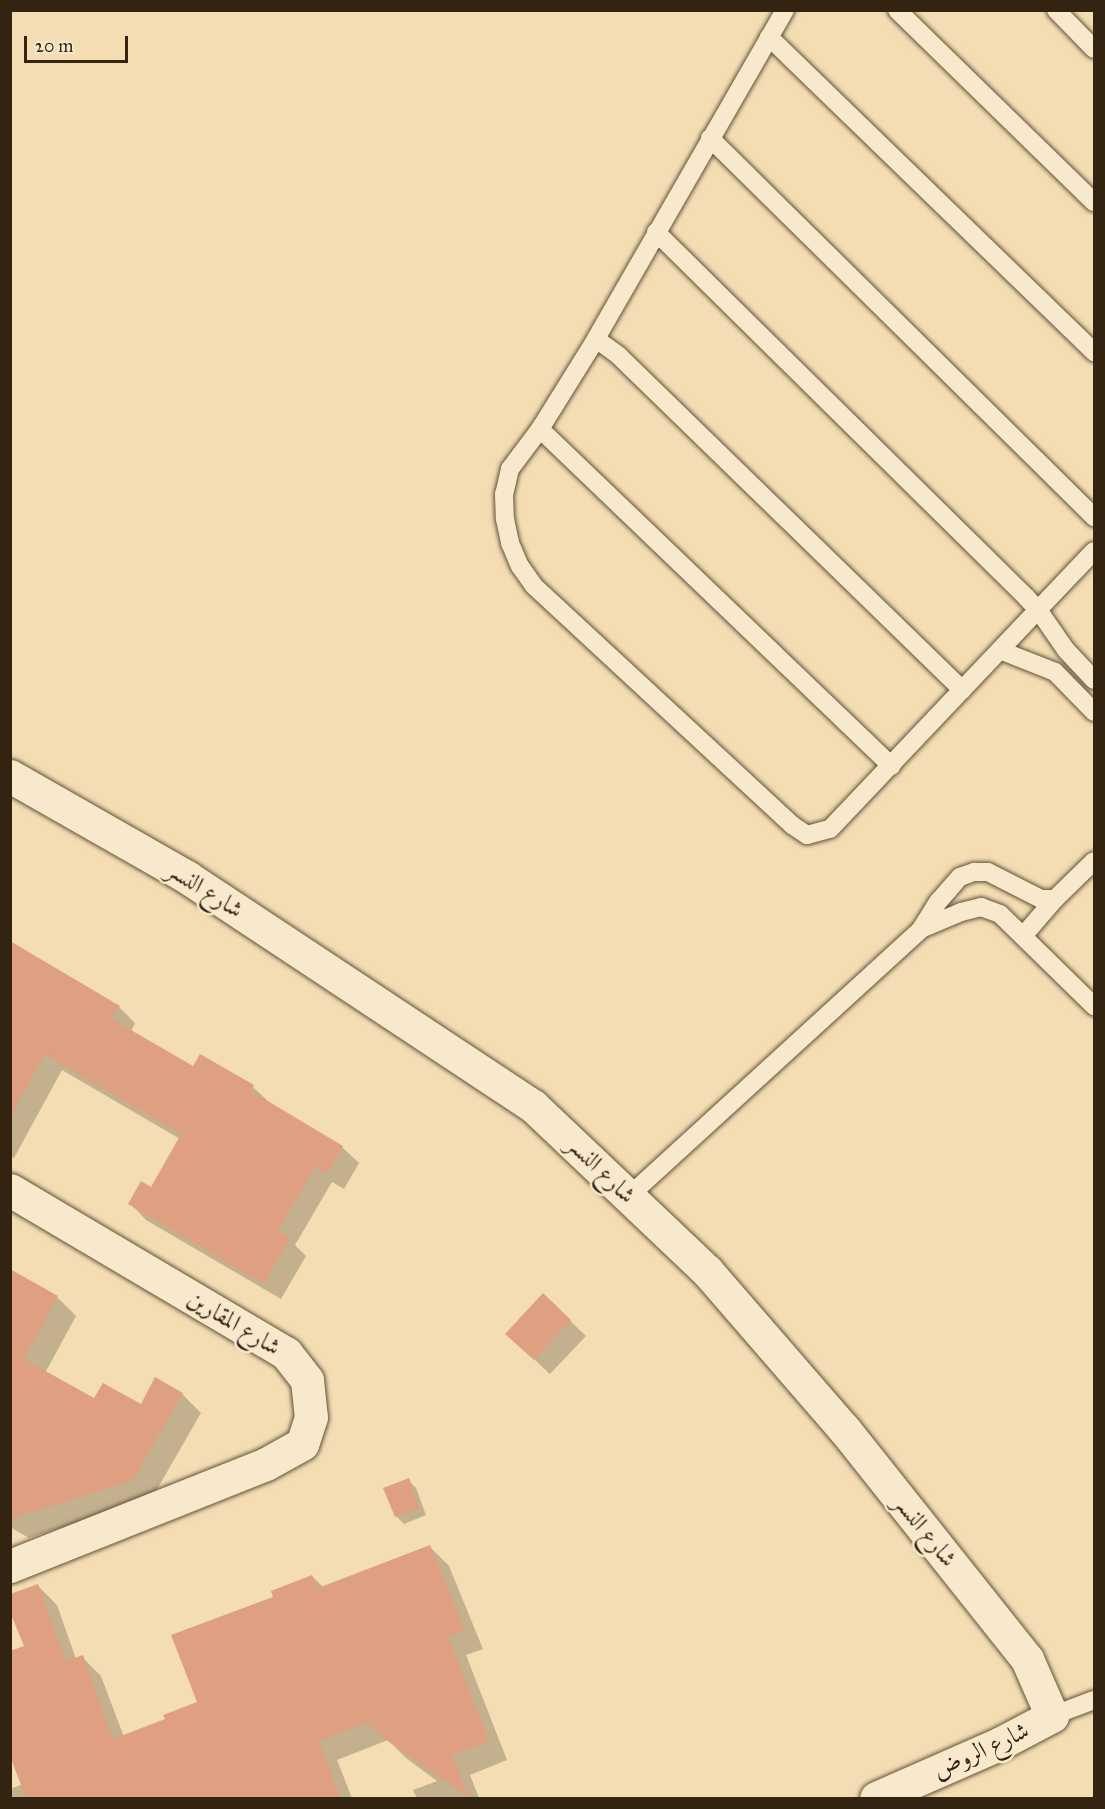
<!DOCTYPE html>
<html>
<head>
<meta charset="utf-8">
<style>
  body { margin:0 }
  #map { position:relative; width:1105px; height:1809px; overflow:hidden; background:#f4ddb2; font-family:"IM FELL Great Primer",Amiri,serif }
  div>[style] { position:absolute }
  .shadow>* { inset:0; background:#0003 }
  .building>* { inset:0; background:#dea081 }
  .roads { filter:drop-shadow(0 0 2px #625239) drop-shadow(0 0 2px #625239) }
  .service>* { height:18px; margin:-9px; padding:0 9px; transform-origin:9px; border-radius:9px; background:#f8e9cd }
  .minor>* { height:33px; margin:-16.5px; padding:0 16.5px; transform-origin:16.5px; border-radius:16.5px; background:#f8e9cd }
  span { translate:-50% -50%; white-space:nowrap; text-align:center; line-height:1.15; -webkit-text-stroke:5px #f8e9cd; paint-order:stroke }
  .street-label { font-size:24px; color:#322411 }
  .frame { position:absolute; inset:0; border:12px solid #322411; pointer-events:none }
  .scale { position:absolute; left:24px; top:36px; width:104px; height:27px; box-sizing:border-box; border:3px solid #322411; border-top:0; padding-left:8px; font-size:18px; line-height:21px; white-space:nowrap; color:#322411; -webkit-text-stroke:4px #f8e9cd; paint-order:stroke }
</style>
</head>
<body>
<div id="map">
  <div class="shadow">
    <i style="clip-path:polygon(10px 942px,119px 1007px,135px 1023px,131px 1032px,193px 1068px,200px 1056px,253px 1087px,270px 1103px,342px 1147px,359px 1163px,344px 1189px,332px 1182px,295px 1245px,306px 1256px,281px 1299px,146px 1220px,130px 1203px,151px 1189px,180px 1139px,62px 1070px,14px 1158px,10px 1156px)"></i>
    <i style="clip-path:polygon(10px 1284px,57px 1297px,76px 1316px,45px 1373px,95px 1400px,141px 1406px,182px 1394px,201px 1413px,152px 1498px,29px 1538px,10px 1527px)"></i>
    <i style="clip-path:polygon(543px 1295px,586px 1336px,550px 1374px,523px 1349px)"></i>
    <i style="clip-path:polygon(408px 1480px,416px 1488px,426px 1515px,404px 1524px,396px 1516px)"></i>
    <i style="clip-path:polygon(430px 1547px,449px 1566px,483px 1649px,466px 1655px,507px 1760px,470px 1775px,479px 1798px,417px 1798px,413px 1790px,437px 1781px,406px 1758px,388px 1740px,337px 1760px,352px 1798px,10px 1798px,10px 1789px,23px 1784px,26px 1647px,38px 1586px,57px 1605px,76px 1659px,82px 1657px,101px 1676px,124px 1737px,167px 1720px,199px 1703px,275px 1598px,312px 1576px,324px 1588px)"></i>
  </div>
  <div class="building">
    <i style="clip-path:polygon(10px 941px,120px 1006px,112px 1019px,193px 1066px,200px 1054px,254px 1085px,251px 1091px,343px 1146px,327px 1174px,315px 1167px,278px 1231px,290px 1238px,264px 1284px,128px 1204px,141px 1181px,151px 1187px,181px 1134px,45px 1054px,10px 1117px)"></i>
    <i style="clip-path:polygon(10px 1269px,58px 1296px,24px 1359px,94px 1398px,103px 1383px,141px 1404px,155px 1377px,183px 1393px,133px 1480px,10px 1519px)"></i>
    <i style="clip-path:polygon(543px 1293px,571px 1320px,534px 1360px,505px 1334px)"></i>
    <i style="clip-path:polygon(409px 1478px,420px 1508px,395px 1517px,383px 1488px)"></i>
    <i style="clip-path:polygon(430px 1545px,465px 1630px,448px 1636px,489px 1741px,452px 1755px,469px 1798px,385px 1739px,367px 1722px,319px 1741px,341px 1798px,26px 1798px,10px 1756px,10px 1651px,24px 1646px,10px 1612px,10px 1594px,38px 1584px,66px 1661px,83px 1655px,113px 1739px,165px 1719px,163px 1715px,197px 1702px,171px 1635px,273px 1597px,271px 1591px,312px 1575px,318px 1588px)"></i>
  </div>
  <div class="roads">
    <div class="service">
      <i style="left:785px;top:10px;width:379px;rotate:119.9deg"></i>
      <i style="left:596px;top:339px;width:106px;rotate:121.9deg"></i>
      <i style="left:540px;top:429px;width:50px;rotate:126.9deg"></i>
      <i style="left:510px;top:469px;width:26px;rotate:103deg"></i>
      <i style="left:504px;top:494px;width:25px;rotate:88deg"></i>
      <i style="left:505px;top:519px;width:25px;rotate:78deg"></i>
      <i style="left:510px;top:543px;width:25px;rotate:67deg"></i>
      <i style="left:520px;top:566px;width:24px;rotate:55deg"></i>
      <i style="left:534px;top:586px;width:352px;rotate:42.8deg"></i>
      <i style="left:792px;top:825px;width:18px;rotate:34deg"></i>
      <i style="left:807px;top:835px;width:24px;rotate:-15deg"></i>
      <i style="left:830px;top:829px;width:383px;rotate:-46.5deg"></i>
      <i style="left:897px;top:10px;width:275px;rotate:44.3deg"></i>
      <i style="left:1056px;top:10px;width:54px;rotate:45.7deg"></i>
      <i style="left:769px;top:37px;width:453px;rotate:44.1deg"></i>
      <i style="left:710px;top:138px;width:540px;rotate:44.62deg"></i>
      <i style="left:656px;top:232px;width:520px;rotate:44.61deg"></i>
      <i style="left:1026px;top:597px;width:19px;rotate:47deg"></i>
      <i style="left:1039px;top:611px;width:47px;rotate:55.3deg"></i>
      <i style="left:1066px;top:650px;width:41px;rotate:47deg"></i>
      <i style="left:596px;top:339px;width:29px;rotate:36deg"></i>
      <i style="left:619px;top:356px;width:479px;rotate:44.2deg"></i>
      <i style="left:540px;top:429px;width:487px;rotate:43.8deg"></i>
      <i style="left:1002px;top:651px;width:57px;rotate:21.6deg"></i>
      <i style="left:1055px;top:672px;width:56px;rotate:45.7deg"></i>
      <i style="left:921px;top:929px;width:43px;rotate:-23deg"></i>
      <i style="left:961px;top:912px;width:21px;rotate:-14deg"></i>
      <i style="left:981px;top:907px;width:20px;rotate:20deg"></i>
      <i style="left:1000px;top:914px;width:132px;rotate:44.4deg"></i>
      <i style="left:1023px;top:936px;width:49px;rotate:-49.1deg"></i>
      <i style="left:629px;top:1196px;width:396px;rotate:-42.4deg"></i>
      <i style="left:921px;top:929px;width:32px;rotate:-58deg"></i>
      <i style="left:938px;top:902px;width:33px;rotate:-49deg"></i>
      <i style="left:960px;top:877px;width:15px;rotate:-20deg"></i>
      <i style="left:974px;top:872px;width:14px"></i>
      <i style="left:988px;top:872px;width:59px;rotate:27deg"></i>
      <i style="left:1041px;top:899px;width:14px"></i>
      <i style="left:1055px;top:899px;width:54px;rotate:-44.3deg"></i>
      <i style="left:1052px;top:1716px;width:45px;rotate:-20.9deg"></i>
    </div>
    <div class="minor">
      <i style="left:10px;top:776px;width:204px;rotate:29.7deg"></i>
      <i style="left:187px;top:877px;width:415px;rotate:33.5deg"></i>
      <i style="left:533px;top:1106px;width:240px;rotate:43.5deg"></i>
      <i style="left:707px;top:1271px;width:209px;rotate:49.1deg"></i>
      <i style="left:844px;top:1429px;width:294px;rotate:51.5deg"></i>
      <i style="left:1027px;top:1659px;width:62px;rotate:66.3deg"></i>
      <i style="left:1052px;top:1716px;width:60px;rotate:152.2deg"></i>
      <i style="left:999px;top:1744px;width:134px;rotate:156.3deg"></i>
      <i style="left:10px;top:1190px;width:321px;rotate:30.6deg"></i>
      <i style="left:286px;top:1353px;width:34px;rotate:52deg"></i>
      <i style="left:307px;top:1380px;width:37px;rotate:84deg"></i>
      <i style="left:311px;top:1417px;width:28px;rotate:108deg"></i>
      <i style="left:302px;top:1444px;width:41px;rotate:150.9deg"></i>
      <i style="left:266px;top:1464px;width:276px;rotate:158.3deg"></i>
    </div>
  </div>
  <div class="street-label">
    <span style="left:205px;top:890px;rotate:32deg">شارع النسر</span>
    <span style="left:601px;top:1170px;rotate:44deg">شارع النسر</span>
    <span style="left:234px;top:1323px;rotate:31deg">شارع المقارين</span>
    <span style="left:925px;top:1531px;rotate:51deg">شارع النسر</span>
    <span style="left:981px;top:1751px;rotate:-25deg">شارع الروض</span>
  </div>
  <div class="frame"></div>
  <div class="scale">20 m</div>
</div>
</body>
</html>
